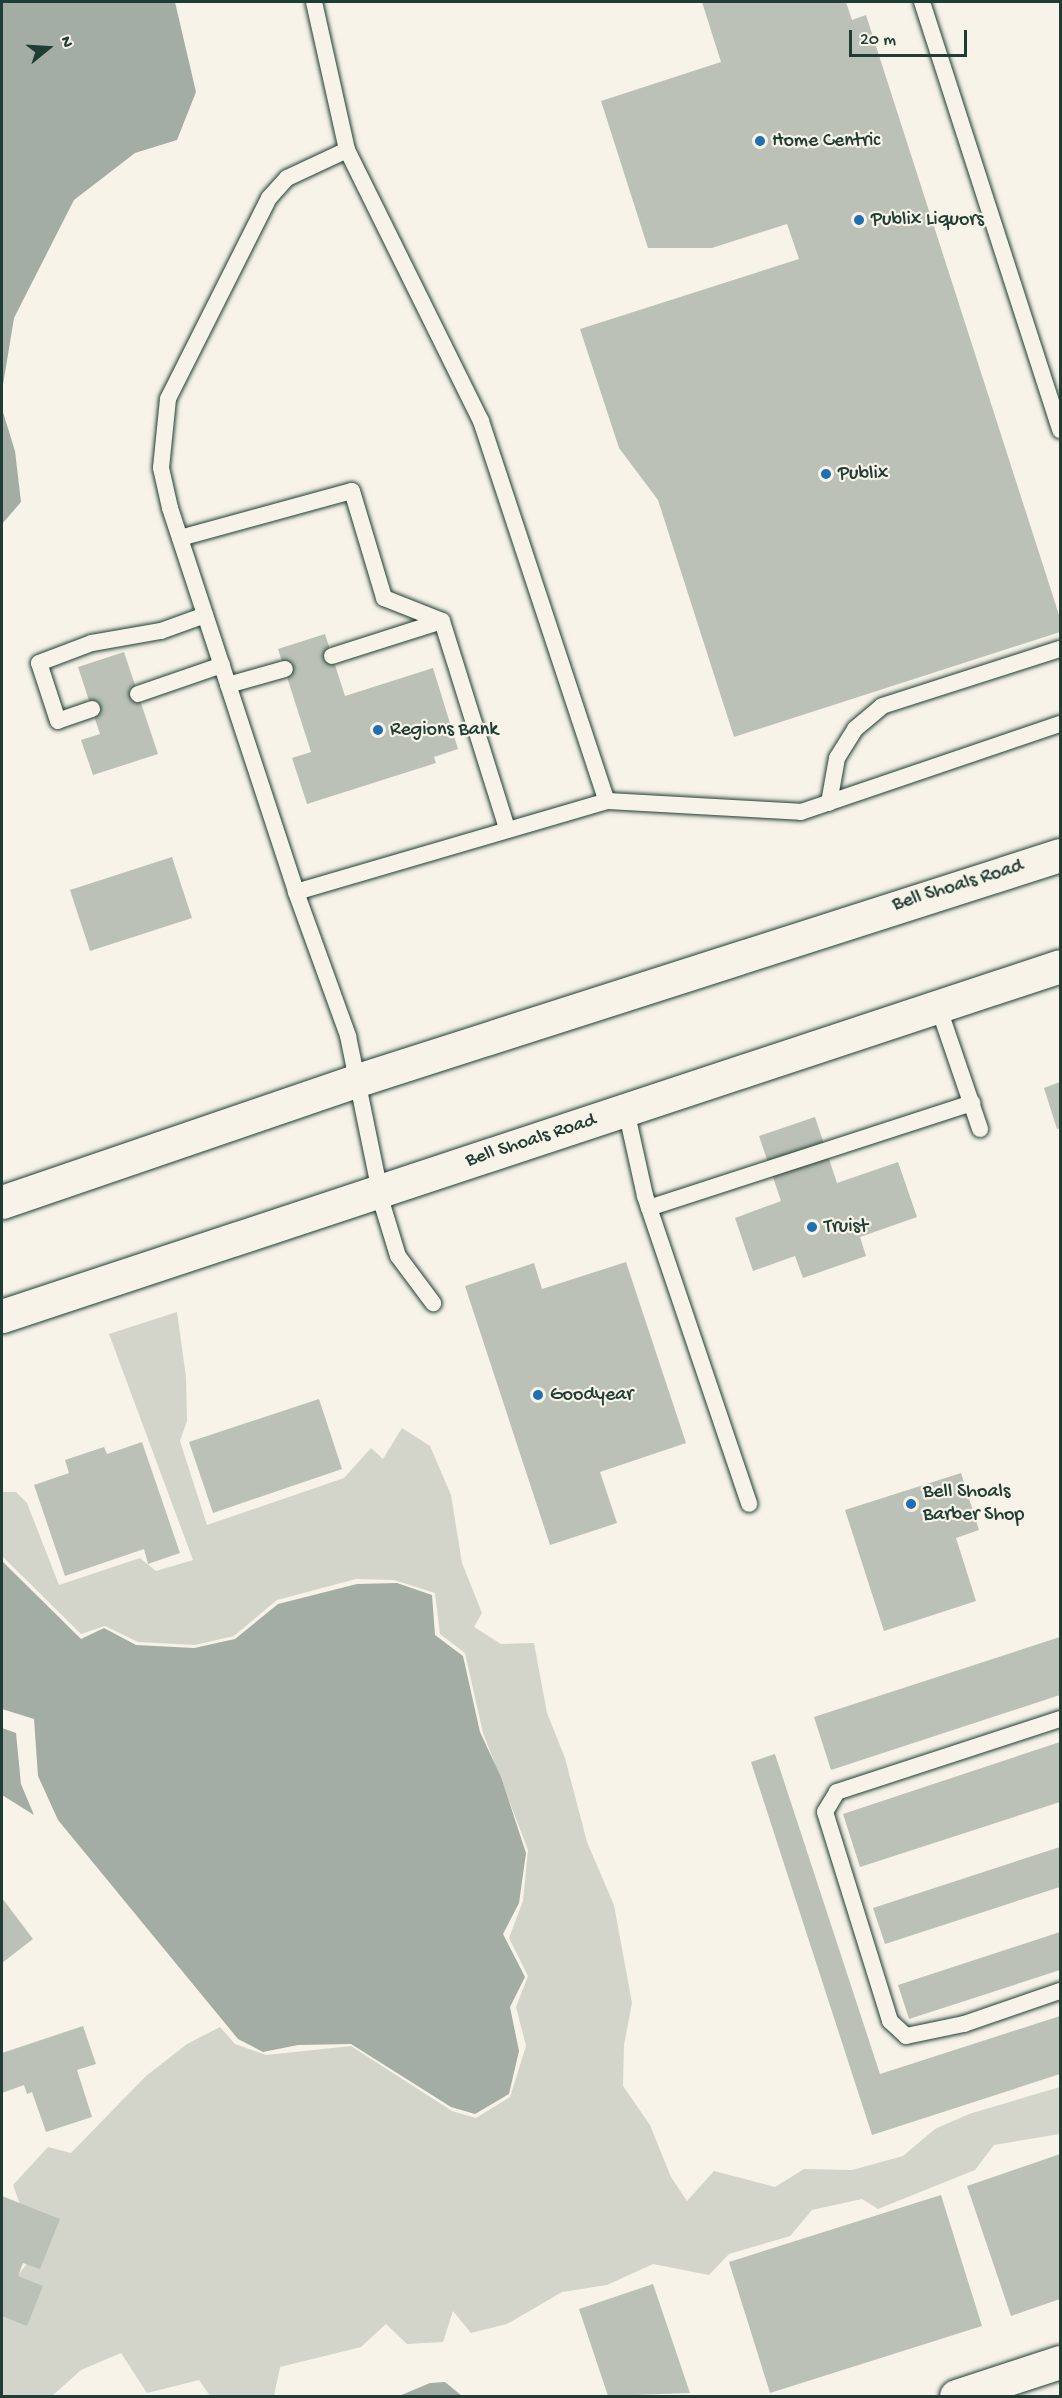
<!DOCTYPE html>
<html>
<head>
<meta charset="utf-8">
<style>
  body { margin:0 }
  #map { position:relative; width:1062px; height:2398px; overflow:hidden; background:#f7f3e8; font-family:"Gochi Hand",sans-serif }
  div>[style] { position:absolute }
  .green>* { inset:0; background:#d3d5ca }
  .water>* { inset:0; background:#a4ada3 }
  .building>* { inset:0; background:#bbc1b6 }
  .roads { filter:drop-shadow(0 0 2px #1f3d34) drop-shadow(0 0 2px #1f3d34) }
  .service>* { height:16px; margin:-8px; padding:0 8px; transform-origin:8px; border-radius:8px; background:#f7f3e8 }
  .minor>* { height:33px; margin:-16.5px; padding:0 16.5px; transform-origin:16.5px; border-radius:16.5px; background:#f7f3e8 }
  .secondary>* { height:33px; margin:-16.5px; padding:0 16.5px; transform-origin:16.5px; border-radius:16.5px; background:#f7f3e8 }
  .dots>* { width:16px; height:16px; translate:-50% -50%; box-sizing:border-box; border:3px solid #f7f3e8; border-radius:50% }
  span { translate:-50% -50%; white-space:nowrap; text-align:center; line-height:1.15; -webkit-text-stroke:4.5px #f7f3e8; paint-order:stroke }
  .poi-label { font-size:20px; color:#1f3d34 }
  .left { translate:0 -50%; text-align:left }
  .street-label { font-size:20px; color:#1f3d34 }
  .frame { position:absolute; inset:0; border:3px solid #1f3d34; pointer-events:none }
  .north { position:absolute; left:18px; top:18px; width:60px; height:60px; -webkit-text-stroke:4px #f7f3e8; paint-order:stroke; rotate:72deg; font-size:16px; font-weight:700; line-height:24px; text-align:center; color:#1f3d34 }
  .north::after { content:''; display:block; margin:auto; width:21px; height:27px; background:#1f3d34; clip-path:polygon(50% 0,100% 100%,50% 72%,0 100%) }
  .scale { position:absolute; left:849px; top:30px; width:118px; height:27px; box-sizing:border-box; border:3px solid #1f3d34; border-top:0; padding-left:8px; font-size:18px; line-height:21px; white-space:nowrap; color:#1f3d34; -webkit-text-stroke:4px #f7f3e8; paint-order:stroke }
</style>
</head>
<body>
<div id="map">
  <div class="green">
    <i style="clip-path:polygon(177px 1312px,186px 1377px,187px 1421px,180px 1441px,207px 1525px,344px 1478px,371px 1448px,383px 1459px,402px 1428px,430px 1446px,451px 1495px,462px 1563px,482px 1613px,474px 1627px,501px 1644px,534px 1643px,547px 1713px,565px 1758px,587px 1842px,614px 1905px,632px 2003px,624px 2045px,623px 2086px,650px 2125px,671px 2177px,687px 2201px,714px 2171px,775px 2187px,804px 2169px,852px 2170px,903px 2156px,935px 2129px,969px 2114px,1060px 2087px,1060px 2134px,994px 2145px,975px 2170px,878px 2209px,862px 2199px,812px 2210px,790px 2236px,729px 2254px,709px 2275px,653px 2264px,607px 2285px,562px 2292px,507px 2324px,471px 2333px,453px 2311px,443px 2342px,407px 2344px,386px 2324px,361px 2347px,280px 2367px,274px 2396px,210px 2396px,199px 2380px,147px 2393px,121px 2353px,81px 2370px,52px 2396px,2px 2396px,2px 2295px,37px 2251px,13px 2185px,48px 2147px,71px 2153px,146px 2076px,187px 2044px,220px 2027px,235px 2044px,266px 2055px,351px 2046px,452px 2111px,476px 2118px,510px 2097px,526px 2046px,516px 2007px,528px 1976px,509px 1938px,523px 1901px,528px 1850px,483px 1733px,465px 1653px,440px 1634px,435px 1593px,394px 1580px,356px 1579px,277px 1600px,234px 1636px,195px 1645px,138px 1642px,105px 1626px,81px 1634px,2px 1556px,2px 1492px,16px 1492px,27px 1503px,59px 1585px,140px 1558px,156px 1571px,193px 1560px,109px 1334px)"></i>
  </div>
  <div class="water">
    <i style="clip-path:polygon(2px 2px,175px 2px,196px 92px,177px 140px,135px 153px,74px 200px,14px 318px,2px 391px)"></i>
    <i style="clip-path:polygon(2px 409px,15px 451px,21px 502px,2px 524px)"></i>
    <i style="clip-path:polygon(2px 1561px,81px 1639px,104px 1628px,136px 1645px,194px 1648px,235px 1639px,278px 1604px,357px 1584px,397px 1583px,432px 1595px,435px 1635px,463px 1656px,480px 1732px,501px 1777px,526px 1853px,519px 1903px,503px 1934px,525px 1977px,510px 2007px,519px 2051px,509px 2094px,475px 2114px,451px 2107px,351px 2044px,298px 2045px,263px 2052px,238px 2039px,58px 1820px,38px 1776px,34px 1719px,2px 1709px)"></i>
    <i style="clip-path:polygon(2px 1728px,16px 1733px,21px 1784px,34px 1815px,2px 1795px)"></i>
    <i style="clip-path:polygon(445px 2382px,462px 2396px,399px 2396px,430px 2383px)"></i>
  </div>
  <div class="building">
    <i style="clip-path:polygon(702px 2px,846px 2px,852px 20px,866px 15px,1060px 618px,1060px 632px,734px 737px,658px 500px,619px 448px,580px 329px,799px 259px,787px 224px,712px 248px,648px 248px,601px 101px,721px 62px)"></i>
    <i style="clip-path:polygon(325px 634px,345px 696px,433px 668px,458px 749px,434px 757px,436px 763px,307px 804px,292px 758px,311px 752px,278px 649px)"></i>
    <i style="clip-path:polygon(124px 652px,158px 754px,93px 775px,81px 740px,100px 734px,78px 667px)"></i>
    <i style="clip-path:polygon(172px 857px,192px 918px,90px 951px,70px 890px)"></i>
    <i style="clip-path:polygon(1060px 1082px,1060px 1128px,1057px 1129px,1044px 1088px)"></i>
    <i style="clip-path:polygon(815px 1117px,837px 1183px,898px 1162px,917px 1217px,860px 1237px,866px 1256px,803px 1278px,795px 1256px,753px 1271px,735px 1218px,781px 1201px,759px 1136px)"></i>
    <i style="clip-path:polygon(626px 1262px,686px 1443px,600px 1472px,617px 1523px,550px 1545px,465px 1286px,534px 1263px,542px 1289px)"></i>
    <i style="clip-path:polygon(319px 1399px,342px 1469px,213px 1513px,189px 1442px)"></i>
    <i style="clip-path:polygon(142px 1442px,180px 1553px,148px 1564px,144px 1549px,65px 1576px,34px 1485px,69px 1473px,65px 1460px,104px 1447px,107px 1454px)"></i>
    <i style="clip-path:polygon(961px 1473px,979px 1530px,956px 1538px,976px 1601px,884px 1631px,845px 1510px)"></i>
    <i style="clip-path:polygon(1060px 1637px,1060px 1695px,831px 1770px,814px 1717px)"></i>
    <i style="clip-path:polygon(1060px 1742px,1060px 1802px,860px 1867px,843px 1814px)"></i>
    <i style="clip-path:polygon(775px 1754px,880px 2074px,1060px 2016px,1060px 2074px,872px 2135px,751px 1762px)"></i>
    <i style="clip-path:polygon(1060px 1847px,1060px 1887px,885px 1944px,873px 1908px)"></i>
    <i style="clip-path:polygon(2px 1898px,33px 1939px,2px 1963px)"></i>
    <i style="clip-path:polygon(1060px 1932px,1060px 1970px,909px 2019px,898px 1985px)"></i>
    <i style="clip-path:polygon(83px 2026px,96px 2064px,77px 2070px,92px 2117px,46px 2132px,32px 2092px,27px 2094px,24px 2085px,2px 2093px,2px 2053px)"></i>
    <i style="clip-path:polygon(1060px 2154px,1060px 2299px,1011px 2316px,967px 2186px)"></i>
    <i style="clip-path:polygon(941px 2195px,982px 2326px,770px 2393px,729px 2262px)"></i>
    <i style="clip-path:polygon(2px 2196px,60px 2219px,40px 2269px,23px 2263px,18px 2276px,43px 2286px,27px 2326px,2px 2316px)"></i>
    <i style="clip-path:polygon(653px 2284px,690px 2393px,608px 2396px,579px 2309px)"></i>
  </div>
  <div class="roads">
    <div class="service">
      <i style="left:314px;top:2px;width:152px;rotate:77.4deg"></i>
      <i style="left:347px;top:150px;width:302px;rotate:63.7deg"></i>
      <i style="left:481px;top:421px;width:400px;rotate:71.7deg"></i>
      <i style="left:607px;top:801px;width:194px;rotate:3.2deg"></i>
      <i style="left:801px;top:812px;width:274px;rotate:-18.8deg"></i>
      <i style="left:922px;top:2px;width:450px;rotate:72.1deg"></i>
      <i style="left:347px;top:150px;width:66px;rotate:155deg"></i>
      <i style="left:287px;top:178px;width:27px;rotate:132deg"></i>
      <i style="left:269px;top:198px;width:225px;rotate:116.7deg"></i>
      <i style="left:168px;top:399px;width:69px;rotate:95.8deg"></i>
      <i style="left:161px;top:468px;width:41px;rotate:77.3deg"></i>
      <i style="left:170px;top:508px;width:404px;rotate:71.8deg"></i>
      <i style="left:296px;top:892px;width:153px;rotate:70.1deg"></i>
      <i style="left:348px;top:1036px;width:175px;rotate:78.4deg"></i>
      <i style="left:383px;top:1207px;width:51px;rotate:73deg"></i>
      <i style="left:398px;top:1256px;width:59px;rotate:53.3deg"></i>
      <i style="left:180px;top:538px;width:178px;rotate:-15.3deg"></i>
      <i style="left:352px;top:491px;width:112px;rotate:73.3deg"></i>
      <i style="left:384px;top:598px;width:62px;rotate:21.6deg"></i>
      <i style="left:442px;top:621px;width:217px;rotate:72.6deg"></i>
      <i style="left:332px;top:656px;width:115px;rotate:-17.7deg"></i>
      <i style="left:228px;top:685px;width:59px;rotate:-15.7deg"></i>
      <i style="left:138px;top:694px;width:89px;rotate:-19deg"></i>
      <i style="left:92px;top:709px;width:36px;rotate:161deg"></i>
      <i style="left:58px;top:721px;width:61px;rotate:-108.1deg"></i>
      <i style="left:39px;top:663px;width:57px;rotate:-20.7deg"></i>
      <i style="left:92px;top:643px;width:70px;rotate:-9.9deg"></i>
      <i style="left:161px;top:631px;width:47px;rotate:-20deg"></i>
      <i style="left:829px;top:803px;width:46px;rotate:-79.9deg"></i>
      <i style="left:837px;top:758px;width:34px;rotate:-58deg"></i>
      <i style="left:855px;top:729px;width:35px;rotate:-40deg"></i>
      <i style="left:882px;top:706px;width:187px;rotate:-17.8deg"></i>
      <i style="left:296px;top:892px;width:324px;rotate:-16.3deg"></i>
      <i style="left:938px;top:1006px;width:130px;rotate:71.1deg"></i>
      <i style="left:626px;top:1110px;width:88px;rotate:77.5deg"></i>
      <i style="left:645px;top:1196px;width:325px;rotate:71.3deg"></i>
      <i style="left:649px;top:1208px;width:340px;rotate:-18deg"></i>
      <i style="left:1060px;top:1719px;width:235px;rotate:161.9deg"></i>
      <i style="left:837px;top:1792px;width:23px;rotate:121deg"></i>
      <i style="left:825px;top:1812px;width:219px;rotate:72.7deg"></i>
      <i style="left:890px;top:2021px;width:22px;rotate:43deg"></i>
      <i style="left:906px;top:2036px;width:59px;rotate:-11.7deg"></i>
      <i style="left:964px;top:2024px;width:102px;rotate:-19deg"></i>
    </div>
    <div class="minor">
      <i style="left:956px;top:2396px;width:109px;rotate:-18.1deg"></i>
    </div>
    <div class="secondary">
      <i style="left:2px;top:1202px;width:376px;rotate:-18.9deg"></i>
      <i style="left:358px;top:1080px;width:737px;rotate:-17.77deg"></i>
      <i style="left:2px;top:1316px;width:1114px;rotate:-18.3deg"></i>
    </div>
  </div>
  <div class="dots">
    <i style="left:760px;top:141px;background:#1f6fb2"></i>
    <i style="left:859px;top:220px;background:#1f6fb2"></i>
    <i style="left:826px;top:474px;background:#1f6fb2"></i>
    <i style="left:378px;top:730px;background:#1f6fb2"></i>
    <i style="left:812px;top:1227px;background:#1f6fb2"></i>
    <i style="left:538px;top:1395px;background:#1f6fb2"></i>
    <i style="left:911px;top:1504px;background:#1f6fb2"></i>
  </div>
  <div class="poi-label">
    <span class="left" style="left:772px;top:141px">Home Centric</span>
    <span class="left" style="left:871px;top:220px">Publix Liquors</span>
    <span class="left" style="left:838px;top:474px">Publix</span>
    <span class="left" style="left:390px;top:730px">Regions Bank</span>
    <span class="left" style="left:824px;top:1227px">Truist</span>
    <span class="left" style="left:550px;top:1395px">Goodyear</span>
    <span class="left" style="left:923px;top:1504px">Bell Shoals<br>Barber Shop</span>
  </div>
  <div class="street-label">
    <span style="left:958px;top:886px;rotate:-17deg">Bell Shoals Road</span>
    <span style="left:531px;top:1141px;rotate:-18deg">Bell Shoals Road</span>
  </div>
  <div class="frame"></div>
  <div class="north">N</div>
  <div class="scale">20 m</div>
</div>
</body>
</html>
